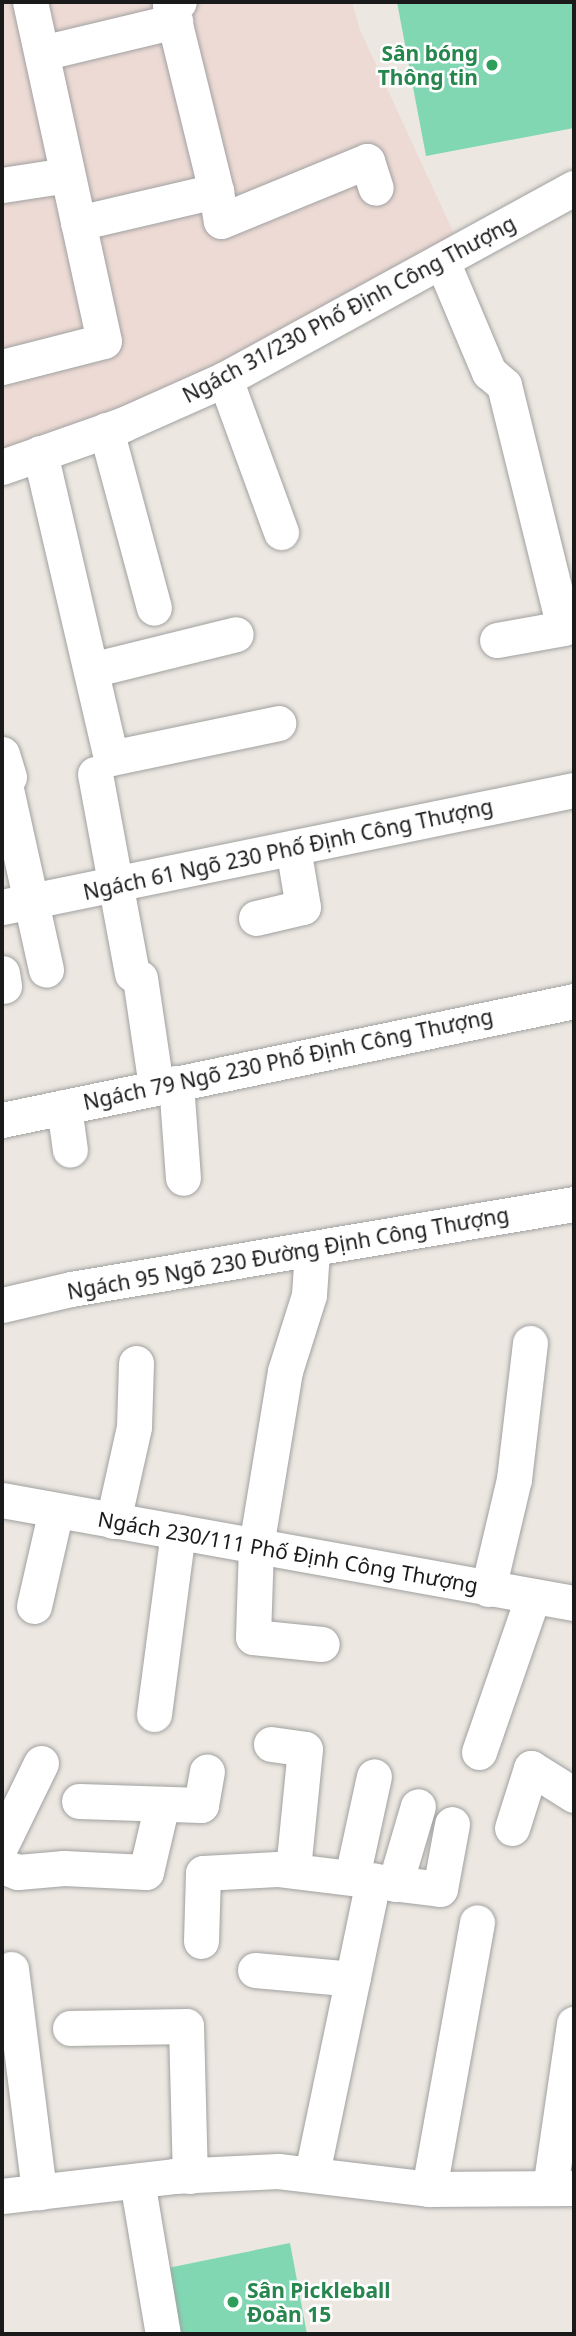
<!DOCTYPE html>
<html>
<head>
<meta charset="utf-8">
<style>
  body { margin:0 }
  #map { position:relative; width:576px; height:2336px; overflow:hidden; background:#ece7e0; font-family:"Noto Sans",sans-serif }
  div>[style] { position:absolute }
  .military>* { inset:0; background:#eddad4 }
  .pitch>* { inset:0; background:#82d7b3 }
  .roads { filter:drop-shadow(0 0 2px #a1a1a1) drop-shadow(0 0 2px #a1a1a1) }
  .minor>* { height:35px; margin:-17.5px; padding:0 17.5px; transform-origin:17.5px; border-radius:17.5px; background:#fff }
  .dots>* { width:19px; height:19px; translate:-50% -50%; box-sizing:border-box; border:4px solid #fff; border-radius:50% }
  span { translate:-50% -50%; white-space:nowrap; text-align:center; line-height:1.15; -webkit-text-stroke:5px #fff; paint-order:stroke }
  .leisure-label { font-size:21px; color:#27864d; font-weight:700 }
  .right { translate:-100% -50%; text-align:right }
  .left { translate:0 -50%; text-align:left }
  .street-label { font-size:21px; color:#1a1a1a }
  .frame { position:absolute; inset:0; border:4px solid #1a1a1a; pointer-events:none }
</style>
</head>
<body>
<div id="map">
  <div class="military">
    <i style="clip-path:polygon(2px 2px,352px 2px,360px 30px,456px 238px,211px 375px,2px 456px)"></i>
  </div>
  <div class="pitch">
    <i style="clip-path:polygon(397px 2px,574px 2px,574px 128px,426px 156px)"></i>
    <i style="clip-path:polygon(290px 2243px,307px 2334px,171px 2334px,158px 2270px)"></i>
  </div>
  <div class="roads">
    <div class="minor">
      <i style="left:42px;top:53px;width:137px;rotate:-13.5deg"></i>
      <i style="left:2px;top:185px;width:66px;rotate:-8.7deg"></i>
      <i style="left:216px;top:191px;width:30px;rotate:81deg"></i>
      <i style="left:221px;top:221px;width:158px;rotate:-22.3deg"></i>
      <i style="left:367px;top:161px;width:28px;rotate:72deg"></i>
      <i style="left:78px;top:223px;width:142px;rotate:-13.1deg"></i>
      <i style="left:216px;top:191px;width:193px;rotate:-103.8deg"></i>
      <i style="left:170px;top:4px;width:9px;rotate:-13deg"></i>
      <i style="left:442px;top:261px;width:121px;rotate:67.1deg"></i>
      <i style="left:489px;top:372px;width:20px;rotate:41deg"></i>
      <i style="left:504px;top:385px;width:250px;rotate:76.1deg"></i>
      <i style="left:564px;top:628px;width:68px;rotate:169.8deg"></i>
      <i style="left:2px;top:367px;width:105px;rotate:-14.3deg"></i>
      <i style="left:104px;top:341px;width:347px;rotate:-102.3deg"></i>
      <i style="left:225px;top:379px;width:163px;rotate:69.9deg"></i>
      <i style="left:106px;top:430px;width:184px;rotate:74.9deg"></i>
      <i style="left:40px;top:453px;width:313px;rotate:76.9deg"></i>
      <i style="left:111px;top:758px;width:171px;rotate:-11.8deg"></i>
      <i style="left:2px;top:467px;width:129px;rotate:-19.4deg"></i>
      <i style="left:124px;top:424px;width:111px;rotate:-24deg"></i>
      <i style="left:225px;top:379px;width:398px;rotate:-28.7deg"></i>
      <i style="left:91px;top:670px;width:149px;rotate:-13.9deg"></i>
      <i style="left:2px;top:754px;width:24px;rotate:73deg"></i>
      <i style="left:95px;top:774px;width:203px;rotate:79.5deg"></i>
      <i style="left:6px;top:789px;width:185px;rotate:77.5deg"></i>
      <i style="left:2px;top:907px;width:584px;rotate:-11.56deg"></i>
      <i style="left:256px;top:918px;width:48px;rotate:-13.2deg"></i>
      <i style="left:303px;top:907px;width:60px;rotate:-99.6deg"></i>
      <i style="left:2px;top:973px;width:13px;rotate:81deg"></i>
      <i style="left:140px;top:978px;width:110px;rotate:81.6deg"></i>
      <i style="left:176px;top:1083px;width:95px;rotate:85.8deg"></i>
      <i style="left:64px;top:1107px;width:43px;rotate:82.1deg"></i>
      <i style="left:2px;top:1120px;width:584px;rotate:-11.75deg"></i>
      <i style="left:312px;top:1251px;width:44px;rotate:93.9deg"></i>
      <i style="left:309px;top:1295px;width:80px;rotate:107.5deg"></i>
      <i style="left:285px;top:1371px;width:177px;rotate:99.4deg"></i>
      <i style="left:256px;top:1546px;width:91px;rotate:91.9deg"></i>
      <i style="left:253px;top:1637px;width:69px;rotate:5.8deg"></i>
      <i style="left:2px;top:1305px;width:71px;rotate:-13.1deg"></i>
      <i style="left:71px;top:1289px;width:510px;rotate:-9.59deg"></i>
      <i style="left:2px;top:1500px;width:581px;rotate:10.21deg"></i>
      <i style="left:113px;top:1521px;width:96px;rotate:-77.4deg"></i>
      <i style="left:134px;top:1427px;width:64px;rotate:-88.2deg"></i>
      <i style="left:488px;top:1589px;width:113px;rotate:-76.7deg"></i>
      <i style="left:514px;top:1479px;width:137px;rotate:-83.3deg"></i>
      <i style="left:34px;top:1606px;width:98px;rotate:-77.1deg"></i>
      <i style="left:154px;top:1714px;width:184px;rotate:-82.5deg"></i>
      <i style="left:271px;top:1744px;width:34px;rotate:8deg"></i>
      <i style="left:305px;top:1749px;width:122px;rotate:95.7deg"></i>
      <i style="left:479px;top:1752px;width:165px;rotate:-70.9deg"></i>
      <i style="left:79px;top:1801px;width:122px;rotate:1.9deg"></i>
      <i style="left:201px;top:1805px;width:34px;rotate:-80deg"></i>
      <i style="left:512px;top:1828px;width:63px;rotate:-72.4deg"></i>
      <i style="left:531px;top:1768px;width:51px;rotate:32.1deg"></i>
      <i style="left:2px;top:1843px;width:89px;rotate:-64deg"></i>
      <i style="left:2px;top:1866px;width:17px;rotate:21deg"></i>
      <i style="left:18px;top:1872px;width:46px;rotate:-5deg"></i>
      <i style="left:64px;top:1868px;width:82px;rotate:2.8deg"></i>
      <i style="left:146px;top:1872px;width:70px;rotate:-76.8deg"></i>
      <i style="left:352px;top:1877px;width:103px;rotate:-77.7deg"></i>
      <i style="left:395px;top:1884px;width:81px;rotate:-73.6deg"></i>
      <i style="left:201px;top:1941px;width:68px;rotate:-88.3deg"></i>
      <i style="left:203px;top:1873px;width:74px;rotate:-3.1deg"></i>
      <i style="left:277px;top:1869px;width:164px;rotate:7deg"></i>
      <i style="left:440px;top:1889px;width:66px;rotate:-79.5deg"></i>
      <i style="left:11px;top:1969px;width:225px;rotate:82.8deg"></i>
      <i style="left:255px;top:1970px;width:98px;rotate:5.2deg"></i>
      <i style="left:70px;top:2028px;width:116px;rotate:-1deg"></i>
      <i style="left:186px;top:2026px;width:150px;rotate:88.5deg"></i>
      <i style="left:312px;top:2173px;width:299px;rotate:-78.2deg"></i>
      <i style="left:137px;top:2181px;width:155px;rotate:80.4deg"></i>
      <i style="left:550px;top:2188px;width:166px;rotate:-81.7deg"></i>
      <i style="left:429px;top:2189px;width:271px;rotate:-79.8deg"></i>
      <i style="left:2px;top:2196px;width:173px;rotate:-6.6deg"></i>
      <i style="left:174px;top:2176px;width:104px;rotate:-2.8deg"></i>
      <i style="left:278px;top:2171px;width:152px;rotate:6.8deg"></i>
      <i style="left:429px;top:2189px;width:145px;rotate:-0.4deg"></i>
    </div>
  </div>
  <div class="dots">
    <i style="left:492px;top:65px;background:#2e9e5b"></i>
    <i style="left:233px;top:2302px;background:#2e9e5b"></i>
  </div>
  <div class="leisure-label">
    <span class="right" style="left:478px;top:65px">Sân bóng<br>Thông tin</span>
    <span class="left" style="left:247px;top:2302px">Sân Pickleball<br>Đoàn 15</span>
  </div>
  <div class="street-label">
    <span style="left:349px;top:309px;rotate:-28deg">Ngách 31/230 Phố Định Công Thượng</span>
    <span style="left:288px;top:849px;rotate:-12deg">Ngách 61 Ngõ 230 Phố Định Công Thượng</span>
    <span style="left:288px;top:1059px;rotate:-12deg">Ngách 79 Ngõ 230 Phố Định Công Thượng</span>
    <span style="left:288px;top:1253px;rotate:-10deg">Ngách 95 Ngõ 230 Đường Định Công Thượng</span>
    <span style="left:288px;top:1552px;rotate:10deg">Ngách 230/111 Phố Định Công Thượng</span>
  </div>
  <div class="frame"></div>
</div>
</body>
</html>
